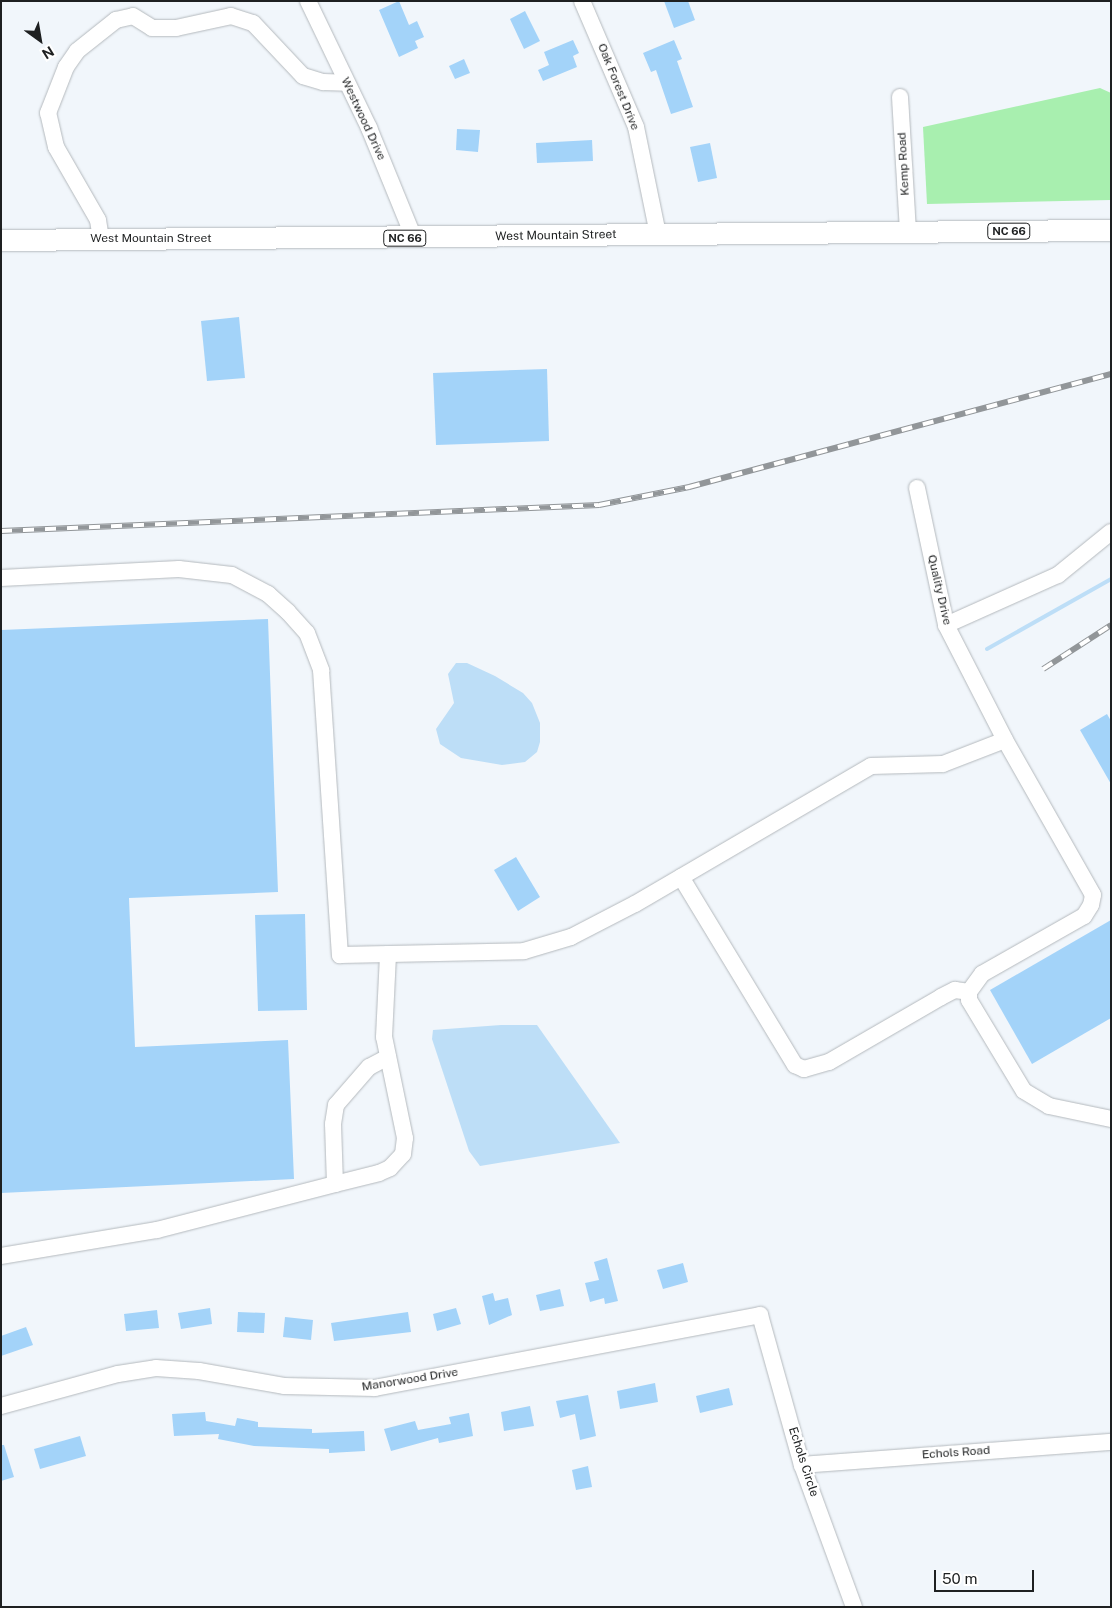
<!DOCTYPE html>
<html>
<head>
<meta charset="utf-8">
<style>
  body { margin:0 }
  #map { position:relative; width:1112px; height:1608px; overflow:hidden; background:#f1f6fb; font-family:"Public Sans",sans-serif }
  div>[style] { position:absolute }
  .green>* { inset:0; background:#a8efaf }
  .water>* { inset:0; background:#bddef7 }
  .stream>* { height:4px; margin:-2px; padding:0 2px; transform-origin:2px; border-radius:2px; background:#bddef7 }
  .building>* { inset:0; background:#a3d3f9 }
  .roads { filter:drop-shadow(0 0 1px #b4b9bd) drop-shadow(0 0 1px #b4b9bd) }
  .minor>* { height:16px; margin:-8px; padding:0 8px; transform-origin:8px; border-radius:8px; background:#fff }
  .major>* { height:21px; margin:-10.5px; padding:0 10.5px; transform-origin:10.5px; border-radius:10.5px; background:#fff }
  .rail>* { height:5.5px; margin-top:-2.75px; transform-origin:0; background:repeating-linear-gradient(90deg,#fff 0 11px,#929699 0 22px); box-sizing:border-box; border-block:1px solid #929699 }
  span { translate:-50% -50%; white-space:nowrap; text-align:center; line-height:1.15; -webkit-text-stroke:4.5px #fff; paint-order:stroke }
  .shield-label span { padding:1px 4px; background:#fff; border:1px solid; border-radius:4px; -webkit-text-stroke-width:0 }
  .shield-label { font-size:11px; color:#1e2021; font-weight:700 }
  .street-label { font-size:12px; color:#1e2021 }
  .frame { position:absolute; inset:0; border:2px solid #1e2021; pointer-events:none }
  .north { position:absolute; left:15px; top:15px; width:50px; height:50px; -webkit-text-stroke:4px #fff; paint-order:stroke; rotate:148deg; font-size:14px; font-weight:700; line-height:20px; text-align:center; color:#1e2021 }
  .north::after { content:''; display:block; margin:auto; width:18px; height:22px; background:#1e2021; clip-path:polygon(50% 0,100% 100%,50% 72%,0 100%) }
  .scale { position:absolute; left:934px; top:1570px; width:100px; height:22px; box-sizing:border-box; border:2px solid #1e2021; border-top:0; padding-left:6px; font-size:15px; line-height:18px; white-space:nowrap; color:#1e2021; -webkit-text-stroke:4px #fff; paint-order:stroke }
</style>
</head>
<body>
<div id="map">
  <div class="green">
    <i style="clip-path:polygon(1100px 88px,1111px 93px,1111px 200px,927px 204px,923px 127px)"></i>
  </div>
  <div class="water">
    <i style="clip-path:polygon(456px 663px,467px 663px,495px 676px,523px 693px,532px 703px,540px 723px,540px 742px,537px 752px,525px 762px,502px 765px,461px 758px,440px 744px,436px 729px,454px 703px,448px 674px)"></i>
    <i style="clip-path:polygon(501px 1025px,537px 1025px,620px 1143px,480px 1166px,469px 1151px,432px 1039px,433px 1030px)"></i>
  </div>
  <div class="stream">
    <i style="left:987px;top:649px;width:142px;rotate:-29.4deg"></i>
  </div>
  <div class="building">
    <i style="clip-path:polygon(399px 1px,409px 25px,417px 21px,424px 37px,415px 41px,418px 48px,399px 57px,379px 10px)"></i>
    <i style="clip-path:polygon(664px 1px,688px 1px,695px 20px,674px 28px)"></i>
    <i style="clip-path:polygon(525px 11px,540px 41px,524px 49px,510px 19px)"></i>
    <i style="clip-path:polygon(573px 40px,579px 53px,573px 56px,577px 67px,543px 81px,538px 70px,549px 65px,544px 52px)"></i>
    <i style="clip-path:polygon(674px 40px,682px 59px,677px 61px,693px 107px,671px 114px,656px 70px,651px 72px,643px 53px)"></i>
    <i style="clip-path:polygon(464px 59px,470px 73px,455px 79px,449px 66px)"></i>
    <i style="clip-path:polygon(457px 129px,480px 130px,478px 152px,456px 150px)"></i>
    <i style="clip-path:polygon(592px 140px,593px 161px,537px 163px,536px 143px)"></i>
    <i style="clip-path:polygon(710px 143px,717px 178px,698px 182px,690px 147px)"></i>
    <i style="clip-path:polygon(239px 317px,245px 378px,207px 381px,201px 321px)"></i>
    <i style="clip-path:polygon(547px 369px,549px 441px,436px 445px,433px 373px)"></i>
    <i style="clip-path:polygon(268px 619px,278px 892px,129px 898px,135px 1047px,288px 1040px,294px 1179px,1px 1193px,1px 630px)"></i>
    <i style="clip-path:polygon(1107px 714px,1111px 721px,1111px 784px,1080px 730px)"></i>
    <i style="clip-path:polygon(516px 857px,540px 897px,518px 911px,494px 870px)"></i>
    <i style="clip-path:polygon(305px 914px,307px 1010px,258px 1011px,255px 915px)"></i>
    <i style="clip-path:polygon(1111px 920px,1111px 1018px,1032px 1064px,990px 990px)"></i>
    <i style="clip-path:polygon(607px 1258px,618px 1301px,605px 1304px,604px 1298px,590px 1302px,585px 1283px,599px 1280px,594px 1262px)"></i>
    <i style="clip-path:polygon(683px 1263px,688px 1282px,663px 1289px,657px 1270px)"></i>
    <i style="clip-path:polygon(560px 1289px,564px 1306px,540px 1311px,536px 1295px)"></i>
    <i style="clip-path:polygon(493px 1293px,495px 1301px,508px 1298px,512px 1315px,489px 1325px,482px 1296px)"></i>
    <i style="clip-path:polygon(210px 1308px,212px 1324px,181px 1329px,178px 1313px)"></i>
    <i style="clip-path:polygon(456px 1308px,461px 1324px,437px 1331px,433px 1314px)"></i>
    <i style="clip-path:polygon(157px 1310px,159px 1328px,126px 1331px,124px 1314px)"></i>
    <i style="clip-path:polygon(238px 1312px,265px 1313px,264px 1333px,237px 1332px)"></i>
    <i style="clip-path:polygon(408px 1312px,411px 1332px,334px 1341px,331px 1323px)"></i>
    <i style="clip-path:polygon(285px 1317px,313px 1320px,311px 1340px,283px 1337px)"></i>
    <i style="clip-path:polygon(26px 1327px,33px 1345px,1px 1356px,1px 1336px)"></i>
    <i style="clip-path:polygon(655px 1383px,658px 1402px,620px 1409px,617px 1391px)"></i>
    <i style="clip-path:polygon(729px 1388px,733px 1405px,700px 1413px,696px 1396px)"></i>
    <i style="clip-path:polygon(588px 1395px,596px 1436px,580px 1440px,575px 1414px,560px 1418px,556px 1401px)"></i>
    <i style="clip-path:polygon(530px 1406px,534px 1426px,504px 1431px,501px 1412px)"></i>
    <i style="clip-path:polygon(205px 1412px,206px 1421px,235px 1426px,237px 1418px,258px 1422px,258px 1427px,312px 1429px,312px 1433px,364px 1431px,365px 1451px,329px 1453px,329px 1449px,254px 1446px,218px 1439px,219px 1434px,174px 1436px,172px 1414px)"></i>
    <i style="clip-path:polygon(469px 1413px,473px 1436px,439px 1443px,438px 1438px,391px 1451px,384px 1429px,415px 1421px,418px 1430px,451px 1424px,449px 1417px)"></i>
    <i style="clip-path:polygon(80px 1436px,86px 1456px,40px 1469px,34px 1449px)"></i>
    <i style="clip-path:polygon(1px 1445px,4px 1445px,14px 1477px,1px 1481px)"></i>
    <i style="clip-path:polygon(588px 1466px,592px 1487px,576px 1490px,572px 1470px)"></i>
  </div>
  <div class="roads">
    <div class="minor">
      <i style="left:308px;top:1px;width:141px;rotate:64.3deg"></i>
      <i style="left:369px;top:128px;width:119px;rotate:67.8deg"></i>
      <i style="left:582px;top:1px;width:137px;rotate:66.8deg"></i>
      <i style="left:636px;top:127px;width:109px;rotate:78.4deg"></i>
      <i style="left:900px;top:97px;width:135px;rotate:86.6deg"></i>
      <i style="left:101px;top:239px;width:19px;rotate:-99deg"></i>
      <i style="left:98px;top:220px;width:84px;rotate:-119.9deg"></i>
      <i style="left:56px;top:147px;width:35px;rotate:-103deg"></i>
      <i style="left:48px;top:113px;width:49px;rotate:-68.6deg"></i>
      <i style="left:66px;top:67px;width:19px;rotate:-55deg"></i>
      <i style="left:77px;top:51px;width:50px;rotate:-38.5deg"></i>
      <i style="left:116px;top:20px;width:17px;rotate:-13deg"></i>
      <i style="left:133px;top:16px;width:22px;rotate:32deg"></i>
      <i style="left:152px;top:28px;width:24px"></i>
      <i style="left:176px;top:28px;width:56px;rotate:-12.3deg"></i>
      <i style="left:231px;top:16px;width:23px;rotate:18deg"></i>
      <i style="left:253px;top:23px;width:73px;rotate:46.7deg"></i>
      <i style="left:303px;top:76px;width:21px;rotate:17deg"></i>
      <i style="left:323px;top:82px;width:23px;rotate:2deg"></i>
      <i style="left:917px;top:488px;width:140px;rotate:78deg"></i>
      <i style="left:946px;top:625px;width:129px;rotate:62.8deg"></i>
      <i style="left:1005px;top:740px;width:178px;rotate:60.4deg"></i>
      <i style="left:1093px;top:895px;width:10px;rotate:101deg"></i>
      <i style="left:1091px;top:905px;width:13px;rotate:122deg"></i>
      <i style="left:1084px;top:916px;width:117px;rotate:150.4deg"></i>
      <i style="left:982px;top:974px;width:22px;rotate:126deg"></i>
      <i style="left:969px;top:992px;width:8px;rotate:90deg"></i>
      <i style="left:969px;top:1000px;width:106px;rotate:58.9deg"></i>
      <i style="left:1024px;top:1091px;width:29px;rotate:31deg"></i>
      <i style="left:1049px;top:1106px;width:63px;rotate:11.8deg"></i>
      <i style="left:1px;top:578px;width:178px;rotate:-2.9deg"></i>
      <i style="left:179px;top:569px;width:53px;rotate:6.5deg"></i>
      <i style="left:232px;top:575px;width:41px;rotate:27.8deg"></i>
      <i style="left:268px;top:594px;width:27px;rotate:42deg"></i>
      <i style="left:288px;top:612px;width:28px;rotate:48deg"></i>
      <i style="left:307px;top:633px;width:40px;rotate:69deg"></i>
      <i style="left:321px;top:670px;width:286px;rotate:86.2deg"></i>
      <i style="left:340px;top:955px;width:184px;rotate:-1.2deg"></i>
      <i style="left:524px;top:951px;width:49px;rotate:-16.6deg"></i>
      <i style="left:571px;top:937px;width:72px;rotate:-27.3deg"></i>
      <i style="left:635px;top:904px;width:273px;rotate:-30.3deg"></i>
      <i style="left:871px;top:766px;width:72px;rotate:-1.6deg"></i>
      <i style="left:943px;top:764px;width:66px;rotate:-21.2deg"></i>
      <i style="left:946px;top:625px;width:123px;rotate:-24.1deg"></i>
      <i style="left:1058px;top:575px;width:68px;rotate:-39.1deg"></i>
      <i style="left:681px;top:877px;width:220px;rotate:58.8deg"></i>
      <i style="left:795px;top:1065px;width:10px;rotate:24deg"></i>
      <i style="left:804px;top:1069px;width:26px;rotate:-16deg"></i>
      <i style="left:829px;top:1062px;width:129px;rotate:-30.1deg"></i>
      <i style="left:941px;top:997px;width:16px;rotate:-27deg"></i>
      <i style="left:955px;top:990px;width:14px;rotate:8deg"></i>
      <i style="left:388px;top:1057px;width:21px;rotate:152deg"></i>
      <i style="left:369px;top:1067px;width:50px;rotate:131deg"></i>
      <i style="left:336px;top:1105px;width:19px;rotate:99deg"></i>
      <i style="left:333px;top:1124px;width:60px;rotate:88.1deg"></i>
      <i style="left:335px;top:1184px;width:45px;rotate:-14deg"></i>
      <i style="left:379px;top:1173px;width:12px;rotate:-24deg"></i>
      <i style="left:390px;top:1168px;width:19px;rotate:-47deg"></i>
      <i style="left:403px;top:1154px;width:16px;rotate:-83deg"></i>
      <i style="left:405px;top:1138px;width:103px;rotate:-101.7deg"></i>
      <i style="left:384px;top:1037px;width:83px;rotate:-87.2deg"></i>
      <i style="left:1px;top:1256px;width:158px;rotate:-9.5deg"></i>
      <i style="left:157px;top:1230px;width:184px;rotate:-14.5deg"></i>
      <i style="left:1px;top:1406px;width:121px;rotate:-15.3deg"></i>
      <i style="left:118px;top:1374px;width:38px;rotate:-9deg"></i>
      <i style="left:156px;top:1368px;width:43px;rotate:4deg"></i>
      <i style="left:199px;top:1371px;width:86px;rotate:10deg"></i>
      <i style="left:284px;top:1386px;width:91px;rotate:1.3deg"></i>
      <i style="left:375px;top:1388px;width:392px;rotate:-10.7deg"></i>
      <i style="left:760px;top:1315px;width:156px;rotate:74.4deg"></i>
      <i style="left:802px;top:1465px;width:151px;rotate:69.9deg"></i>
      <i style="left:802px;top:1465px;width:310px;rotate:-4.3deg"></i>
    </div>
    <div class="major">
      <i style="left:1px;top:240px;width:1110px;rotate:-0.52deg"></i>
    </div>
  </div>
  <div class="rail">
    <i style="left:1px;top:531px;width:599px;rotate:-2.49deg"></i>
    <i style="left:599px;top:505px;width:92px;rotate:-11.3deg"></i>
    <i style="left:689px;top:487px;width:437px;rotate:-15deg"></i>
    <i style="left:1043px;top:669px;width:81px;rotate:-32.9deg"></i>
  </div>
  <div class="shield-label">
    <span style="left:1009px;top:231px">NC 66</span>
    <span style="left:405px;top:238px">NC 66</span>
  </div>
  <div class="street-label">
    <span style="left:618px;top:87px;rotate:68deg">Oak Forest Drive</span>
    <span style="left:363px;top:119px;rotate:65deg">Westwood Drive</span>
    <span style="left:904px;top:164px;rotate:-93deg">Kemp Road</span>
    <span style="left:556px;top:236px;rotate:-1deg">West Mountain Street</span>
    <span style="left:151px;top:239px">West Mountain Street</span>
    <span style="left:939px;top:590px;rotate:77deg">Quality Drive</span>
    <span style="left:410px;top:1380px;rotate:-9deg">Manorwood Drive</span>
    <span style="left:956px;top:1453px;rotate:-4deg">Echols Road</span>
    <span style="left:803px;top:1462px;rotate:72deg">Echols Circle</span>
  </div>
  <div class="frame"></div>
  <div class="north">N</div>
  <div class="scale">50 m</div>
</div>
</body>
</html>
